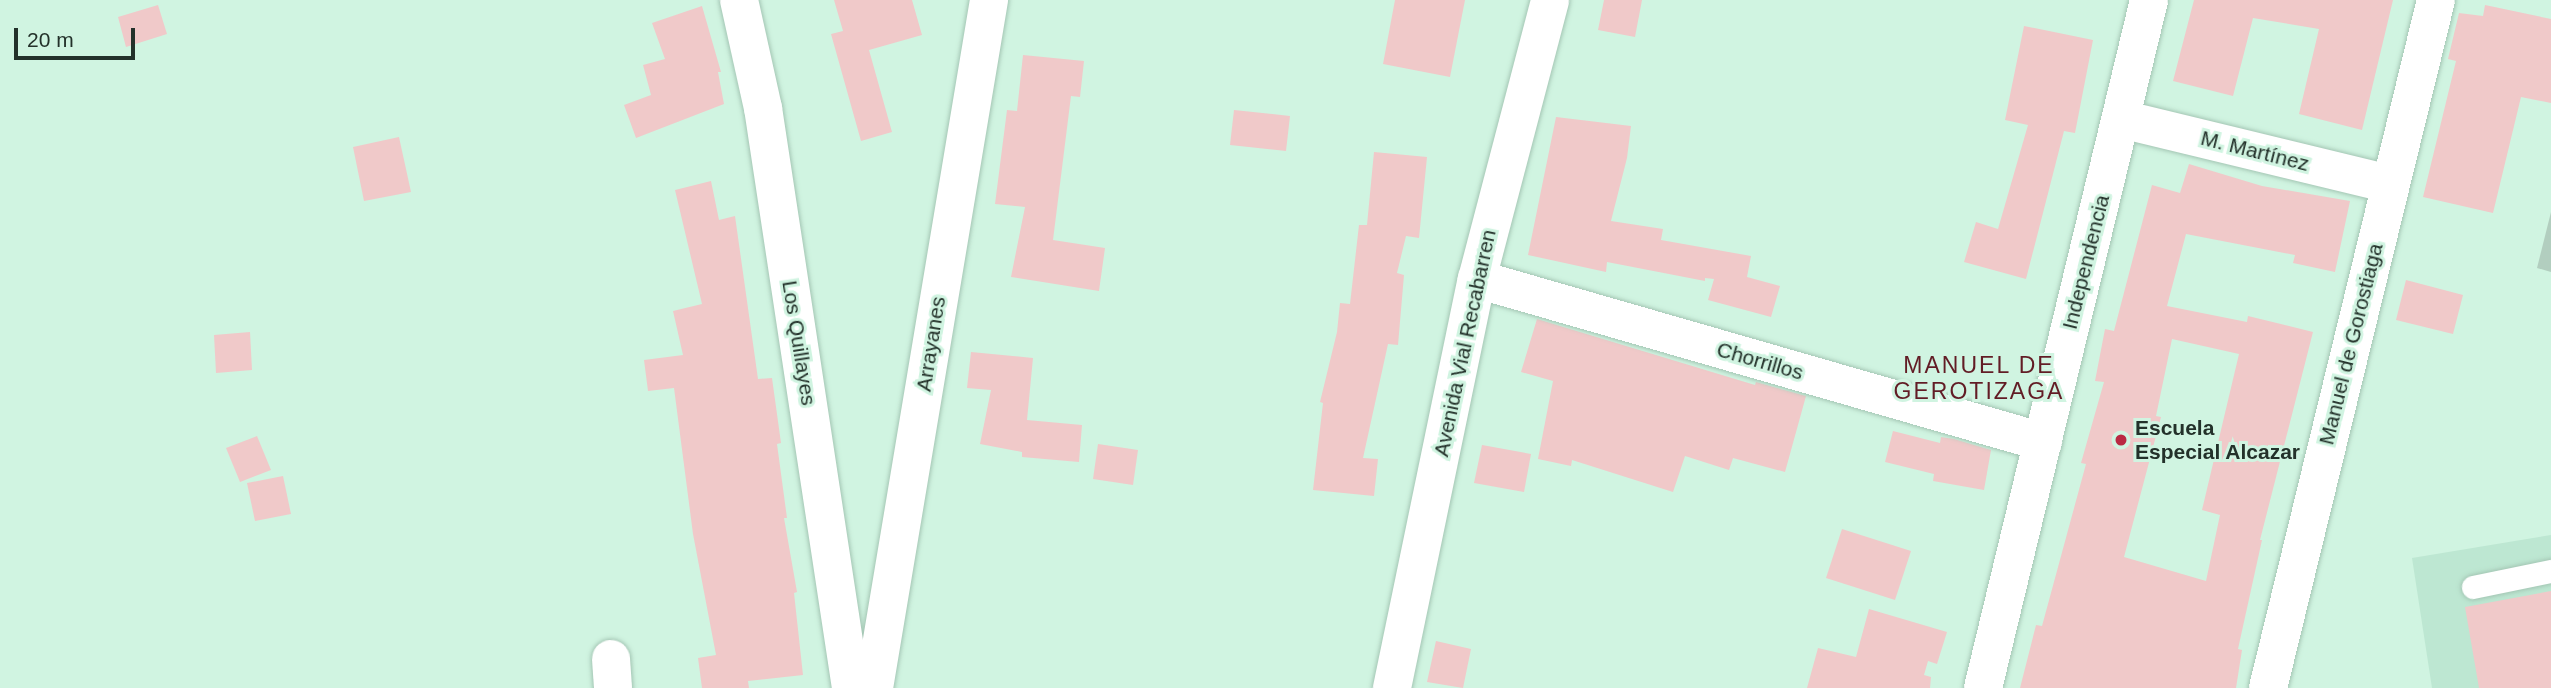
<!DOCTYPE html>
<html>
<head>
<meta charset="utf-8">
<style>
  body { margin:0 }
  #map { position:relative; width:2551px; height:688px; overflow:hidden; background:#d0f4e1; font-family:Helvetica,sans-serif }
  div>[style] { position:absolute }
  .built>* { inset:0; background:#bde7d2 }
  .green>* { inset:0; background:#b2cebf }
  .building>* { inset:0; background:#f0c9c9 }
  .roads { filter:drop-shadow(0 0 2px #a4c6b4) drop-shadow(0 0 2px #a4c6b4) }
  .lane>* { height:23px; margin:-11.5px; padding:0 11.5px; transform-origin:11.5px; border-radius:11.5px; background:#fff }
  .street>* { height:38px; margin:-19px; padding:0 19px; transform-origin:19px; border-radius:19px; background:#fff }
  .secondary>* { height:38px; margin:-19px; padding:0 19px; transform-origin:19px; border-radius:19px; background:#fff }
  .dots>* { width:19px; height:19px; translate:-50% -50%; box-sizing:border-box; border:4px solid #d0f4e1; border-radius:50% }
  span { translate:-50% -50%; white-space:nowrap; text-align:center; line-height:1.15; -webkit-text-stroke:6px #d0f4e1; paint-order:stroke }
  .street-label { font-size:21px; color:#23312a }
  .poi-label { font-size:21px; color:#23312a; font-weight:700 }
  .left { translate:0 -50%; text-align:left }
  .neighbourhood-label { font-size:23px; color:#621c25; letter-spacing:2px }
  .scale { position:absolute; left:14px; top:28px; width:121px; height:32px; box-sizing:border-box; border:4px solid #23312a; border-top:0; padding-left:9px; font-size:21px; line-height:24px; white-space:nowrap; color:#23312a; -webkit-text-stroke:5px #d0f4e1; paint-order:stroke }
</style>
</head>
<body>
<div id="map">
  <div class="built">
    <i style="clip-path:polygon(2551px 535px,2551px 688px,2432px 688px,2412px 558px)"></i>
  </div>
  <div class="green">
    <i style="clip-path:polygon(2551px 212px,2551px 272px,2537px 268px)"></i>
  </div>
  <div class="building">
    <i style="clip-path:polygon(834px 0,912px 0,922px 35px,869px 50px,892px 132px,861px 141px,831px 34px,843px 31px)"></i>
    <i style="clip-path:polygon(1395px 0,1465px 0,1450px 77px,1383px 64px)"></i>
    <i style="clip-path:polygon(1604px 0,1642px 0,1635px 37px,1598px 30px)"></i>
    <i style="clip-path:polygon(2194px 0,2393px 0,2362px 130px,2299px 114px,2319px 29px,2253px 18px,2233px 96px,2173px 81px)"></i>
    <i style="clip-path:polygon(158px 5px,167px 34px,126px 47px,118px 17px)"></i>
    <i style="clip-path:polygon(2485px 5px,2551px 19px,2551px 103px,2521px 97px,2493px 213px,2423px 197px,2456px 61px,2448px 59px,2459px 13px,2483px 16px)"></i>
    <i style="clip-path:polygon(702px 6px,721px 72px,718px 72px,724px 104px,636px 138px,624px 105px,651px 95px,643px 65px,665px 59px,652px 23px)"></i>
    <i style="clip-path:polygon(2024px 26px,2093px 40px,2075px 133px,2064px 131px,2026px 279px,1964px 262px,1976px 222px,1998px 229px,2028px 125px,2005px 120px)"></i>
    <i style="clip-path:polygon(1023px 55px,1084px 61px,1080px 97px,1071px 96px,1053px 240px,1105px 248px,1099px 291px,1011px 277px,1025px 207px,995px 204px,1007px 110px,1017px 111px)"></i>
    <i style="clip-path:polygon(1234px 110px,1290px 116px,1286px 151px,1230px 145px)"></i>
    <i style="clip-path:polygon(1556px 117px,1631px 126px,1627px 158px,1611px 221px,1663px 229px,1661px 240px,1751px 256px,1747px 277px,1780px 286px,1771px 317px,1708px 300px,1714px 279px,1705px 278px,1705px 281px,1607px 262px,1606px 272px,1528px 255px)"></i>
    <i style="clip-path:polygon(399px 137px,411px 192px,364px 201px,353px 147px)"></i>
    <i style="clip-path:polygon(1374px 152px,1427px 157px,1419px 238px,1406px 236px,1397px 273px,1404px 275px,1398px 345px,1388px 344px,1363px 458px,1378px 459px,1374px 496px,1313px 490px,1323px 403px,1320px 402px,1337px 332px,1340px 303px,1350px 304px,1359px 225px,1367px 225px)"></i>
    <i style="clip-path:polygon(evenodd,2189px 164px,2262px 186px,2350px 201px,2335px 272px,2293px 263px,2295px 255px,2186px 234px,2167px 306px,2247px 322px,2248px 316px,2313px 332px,2260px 540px,2262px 540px,2238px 649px,2242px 650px,2236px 688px,2020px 688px,2036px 625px,2042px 626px,2086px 464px,2081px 463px,2104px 382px,2095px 381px,2105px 329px,2114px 331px,2152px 185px,2180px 193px,2189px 164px,2172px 339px,2239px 354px,2202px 510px,2220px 515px,2206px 581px,2124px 557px,2161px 417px,2156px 416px,2172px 339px)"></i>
    <i style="clip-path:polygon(711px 181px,719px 220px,735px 216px,758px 379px,772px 378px,781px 443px,777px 444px,787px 518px,784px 518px,797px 592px,794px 593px,803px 675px,748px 681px,749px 688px,702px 688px,698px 658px,716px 655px,693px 534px,674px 388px,648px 391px,644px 360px,683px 355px,673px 311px,702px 304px,675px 190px)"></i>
    <i style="clip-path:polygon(2406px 280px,2463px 295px,2453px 334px,2396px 320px)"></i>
    <i style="clip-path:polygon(1537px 319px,1755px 385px,1756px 382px,1806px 396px,1785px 472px,1733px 458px,1729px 470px,1685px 456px,1673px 492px,1572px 460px,1571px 466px,1538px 459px,1553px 381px,1521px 372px)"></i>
    <i style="clip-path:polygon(250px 332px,252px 370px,216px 373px,214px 335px)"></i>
    <i style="clip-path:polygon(971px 352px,1033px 358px,1027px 420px,1082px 425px,1079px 462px,1022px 457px,1022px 452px,980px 444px,991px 390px,967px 388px)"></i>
    <i style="clip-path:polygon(1893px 431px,1940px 443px,1941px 437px,1954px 439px,1991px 450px,1984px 490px,1933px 481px,1934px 474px,1885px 462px)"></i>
    <i style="clip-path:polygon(257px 436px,271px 470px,240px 482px,226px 448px)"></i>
    <i style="clip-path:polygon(1098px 444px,1138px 450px,1133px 485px,1093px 479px)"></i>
    <i style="clip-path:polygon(1482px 445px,1531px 454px,1524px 492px,1474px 483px)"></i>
    <i style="clip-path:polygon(283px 476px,291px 514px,255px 521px,247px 483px)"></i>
    <i style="clip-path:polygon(1842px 529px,1911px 551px,1895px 600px,1826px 578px)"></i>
    <i style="clip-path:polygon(2551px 591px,2551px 688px,2479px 688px,2465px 607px)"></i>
    <i style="clip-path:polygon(1869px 609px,1947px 632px,1937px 664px,1928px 661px,1924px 675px,1931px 677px,1930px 688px,1807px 688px,1818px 648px,1856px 657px)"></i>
    <i style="clip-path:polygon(1436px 641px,1471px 649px,1463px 688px,1427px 682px)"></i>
  </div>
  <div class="roads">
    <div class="lane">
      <i style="left:2473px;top:587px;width:80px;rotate:-11.6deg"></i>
    </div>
    <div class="street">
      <i style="left:739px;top:0;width:111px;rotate:77.5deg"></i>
      <i style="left:763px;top:108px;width:587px;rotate:81.37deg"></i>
      <i style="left:2121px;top:119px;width:276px;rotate:13.6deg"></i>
      <i style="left:1477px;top:279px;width:589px;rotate:16.07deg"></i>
      <i style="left:611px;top:659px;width:29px;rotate:86deg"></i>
      <i style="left:874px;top:688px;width:698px;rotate:-80.51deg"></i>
      <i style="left:2268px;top:688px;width:708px;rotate:-76.28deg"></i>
    </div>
    <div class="secondary">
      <i style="left:1392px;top:688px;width:418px;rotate:-78.3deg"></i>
      <i style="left:1477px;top:279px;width:288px;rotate:-75.3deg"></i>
      <i style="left:1983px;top:688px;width:708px;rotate:-76.43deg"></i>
    </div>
  </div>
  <div class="dots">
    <i style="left:2121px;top:440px;background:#ba2943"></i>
  </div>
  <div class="street-label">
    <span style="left:2255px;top:151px;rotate:14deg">M. Martínez</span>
    <span style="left:2086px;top:262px;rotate:-76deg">Independencia</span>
    <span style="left:799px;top:343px;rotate:81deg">Los Quillayes</span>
    <span style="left:1465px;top:343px;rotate:-78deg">Avenida Vial Recabarren</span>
    <span style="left:931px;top:344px;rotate:-81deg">Arrayanes</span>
    <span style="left:2351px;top:344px;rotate:-76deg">Manuel de Gorostiaga</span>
    <span style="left:1760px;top:361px;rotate:16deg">Chorrillos</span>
  </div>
  <div class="poi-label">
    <span class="left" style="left:2135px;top:440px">Escuela<br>Especial Alcazar</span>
  </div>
  <div class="neighbourhood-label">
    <span style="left:1979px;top:378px">MANUEL DE<br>GEROTIZAGA</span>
  </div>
  <div class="scale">20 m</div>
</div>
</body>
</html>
